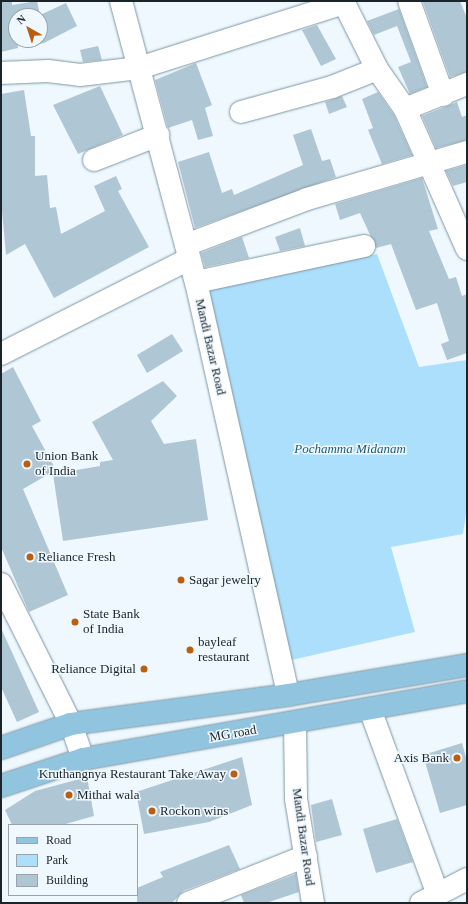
<!DOCTYPE html>
<html>
<head>
<meta charset="utf-8">
<style>
  body { margin:0 }
  #map { position:relative; width:468px; height:904px; overflow:hidden; background:#eef8fe; font-family:"Times New Roman",serif }
  div>[style] { position:absolute }
  .green>* { inset:0; background:#abdffc }
  .building>* { inset:0; background:#afc7d5 }
  .roads { filter:drop-shadow(0 0 1px #7e95a2) drop-shadow(0 0 1px #7e95a2) }
  .minor>* { height:22px; margin:-11px; padding:0 11px; transform-origin:11px; border-radius:11px; background:#fff }
  .major>* { height:22px; margin:-11px; padding:0 11px; transform-origin:11px; border-radius:11px; background:#91c5df }
  .dots>* { width:11px; height:11px; translate:-50% -50%; box-sizing:border-box; border:2px solid #eef8fe; border-radius:50% }
  span { translate:-50% -50%; white-space:nowrap; text-align:center; line-height:1.15; -webkit-text-stroke:3px #eef8fe; paint-order:stroke }
  .street-label { font-size:13px; color:#1a2429 }
  .park-label { font-size:13px; color:#1e5a77; font-style:italic }
  .poi-label { font-size:13px; color:#1a2429 }
  .left { translate:0 -50%; text-align:left }
  .right { translate:-100% -50%; text-align:right }
  .frame { position:absolute; inset:0; border:2px solid #1a2429; pointer-events:none }
  .legend { position:absolute; left:8px; top:824px; width:130px; height:72px; box-sizing:border-box; background:#eef8fe; border:1px solid #99a3a9; margin:0; padding:5px 7px; list-style:none; font-size:12px; color:#1a2429 }
  .legend li { display:flex; align-items:center; gap:8px; height:20px }
  .legend b { width:20px; border:1px solid #99a3a9 }
  .north { position:absolute; left:8px; top:8px; width:40px; height:40px; box-sizing:border-box; background:#eef8fe; border:1px solid #99a3a9; border-radius:50%; rotate:321deg; font-size:11px; font-weight:700; line-height:16px; text-align:center; color:#1a2429 }
  .north::after { content:''; display:block; margin:auto; width:14px; height:18px; background:#bb5e0d; clip-path:polygon(50% 0,100% 100%,50% 72%,0 100%) }
</style>
</head>
<body>
<div id="map">
  <div class="green">
    <i style="clip-path:polygon(377px 254px,419px 367px,467px 360px,467px 507px,463px 534px,391px 547px,415px 632px,287px 661px,206px 282px)"></i>
  </div>
  <div class="building">
    <i style="clip-path:polygon(1px 1px,12px 1px,12px 5px,37px 1px,40px 15px,66px 3px,77px 26px,44px 43px,23px 47px,20px 40px,40px 40px,40px 16px,16px 16px,18px 48px,1px 52px)"></i>
    <i style="clip-path:polygon(460px 1px,467px 18px,467px 72px,450px 77px,423px 2px)"></i>
    <i style="clip-path:polygon(399px 9px,427px 87px,410px 94px,398px 67px,411px 62px,397px 26px,374px 35px,367px 21px)"></i>
    <i style="clip-path:polygon(317px 25px,336px 59px,321px 66px,302px 30px)"></i>
    <i style="clip-path:polygon(98px 46px,102px 60px,83px 62px,80px 50px)"></i>
    <i style="clip-path:polygon(196px 63px,212px 105px,205px 108px,213px 136px,198px 140px,192px 120px,168px 128px,155px 80px)"></i>
    <i style="clip-path:polygon(100px 86px,123px 135px,78px 154px,53px 105px)"></i>
    <i style="clip-path:polygon(24px 90px,31px 136px,35px 136px,35px 176px,47px 175px,50px 208px,56px 207px,61px 234px,105px 211px,94px 186px,116px 176px,122px 189px,118px 191px,149px 247px,54px 298px,25px 244px,6px 255px,1px 200px,1px 94px)"></i>
    <i style="clip-path:polygon(378px 92px,394px 115px,412px 155px,382px 164px,368px 130px,373px 128px,362px 99px)"></i>
    <i style="clip-path:polygon(342px 96px,347px 107px,329px 114px,325px 102px)"></i>
    <i style="clip-path:polygon(457px 102px,462px 117px,467px 115px,467px 140px,436px 148px,422px 116px)"></i>
    <i style="clip-path:polygon(311px 129px,322px 161px,330px 159px,336px 177px,195px 228px,178px 162px,209px 152px,222px 193px,232px 189px,234px 195px,303px 165px,293px 135px)"></i>
    <i style="clip-path:polygon(467px 165px,467px 182px,453px 186px,446px 171px)"></i>
    <i style="clip-path:polygon(422px 178px,438px 229px,429px 231px,449px 279px,456px 277px,462px 296px,467px 294px,467px 353px,447px 360px,441px 344px,449px 341px,437px 303px,416px 310px,391px 244px,376px 248px,360px 213px,340px 220px,335px 204px)"></i>
    <i style="clip-path:polygon(300px 228px,305px 246px,280px 251px,275px 237px)"></i>
    <i style="clip-path:polygon(242px 237px,249px 258px,205px 267px,201px 253px)"></i>
    <i style="clip-path:polygon(172px 334px,183px 351px,147px 373px,137px 355px)"></i>
    <i style="clip-path:polygon(13px 367px,41px 421px,32px 426px,56px 470px,23px 489px,68px 595px,29px 612px,1px 547px,1px 374px)"></i>
    <i style="clip-path:polygon(163px 381px,177px 396px,151px 421px,164px 444px,196px 439px,208px 520px,63px 541px,53px 474px,100px 466px,100px 462px,113px 460px,92px 422px)"></i>
    <i style="clip-path:polygon(1px 628px,39px 712px,17px 722px,1px 687px)"></i>
    <i style="clip-path:polygon(462px 743px,467px 761px,467px 805px,440px 813px,423px 755px)"></i>
    <i style="clip-path:polygon(242px 757px,252px 805px,209px 822px,144px 834px,136px 792px)"></i>
    <i style="clip-path:polygon(87px 777px,94px 816px,62px 825px,12px 825px,5px 810px,35px 791px)"></i>
    <i style="clip-path:polygon(332px 799px,342px 835px,316px 842px,311px 805px)"></i>
    <i style="clip-path:polygon(397px 819px,413px 862px,376px 873px,363px 829px)"></i>
    <i style="clip-path:polygon(229px 845px,240px 869px,183px 891px,172px 903px,137px 903px,137px 888px,163px 877px,160px 872px)"></i>
    <i style="clip-path:polygon(296px 874px,299px 892px,266px 903px,244px 903px,241px 895px)"></i>
  </div>
  <div class="roads">
    <div class="minor">
      <i style="left:121px;top:1px;width:291px;rotate:75.1deg"></i>
      <i style="left:196px;top:282px;width:423px;rotate:77.4deg"></i>
      <i style="left:343px;top:1px;width:76px;rotate:63.4deg"></i>
      <i style="left:377px;top:69px;width:49px;rotate:55deg"></i>
      <i style="left:405px;top:109px;width:153px;rotate:66.1deg"></i>
      <i style="left:409px;top:1px;width:100px;rotate:70.1deg"></i>
      <i style="left:1px;top:73px;width:47px;rotate:-2.4deg"></i>
      <i style="left:48px;top:71px;width:32px;rotate:7deg"></i>
      <i style="left:80px;top:75px;width:59px;rotate:-6.8deg"></i>
      <i style="left:139px;top:68px;width:215px;rotate:-17.6deg"></i>
      <i style="left:405px;top:109px;width:67px;rotate:-22deg"></i>
      <i style="left:241px;top:112px;width:94px;rotate:-15.4deg"></i>
      <i style="left:332px;top:87px;width:48px;rotate:-21.8deg"></i>
      <i style="left:94px;top:160px;width:69px;rotate:-21.3deg"></i>
      <i style="left:186px;top:245px;width:129px;rotate:-20.8deg"></i>
      <i style="left:307px;top:199px;width:167px;rotate:-16.4deg"></i>
      <i style="left:196px;top:282px;width:172px;rotate:-12.1deg"></i>
      <i style="left:1px;top:354px;width:211px;rotate:-26.8deg"></i>
      <i style="left:1px;top:584px;width:157px;rotate:63.4deg"></i>
      <i style="left:71px;top:724px;width:37px;rotate:71deg"></i>
      <i style="left:370px;top:709px;width:198px;rotate:69.9deg"></i>
      <i style="left:295px;top:724px;width:75px;rotate:89.2deg"></i>
      <i style="left:296px;top:799px;width:105px;rotate:80.7deg"></i>
      <i style="left:188px;top:903px;width:127px;rotate:-21.7deg"></i>
      <i style="left:421px;top:903px;width:52px;rotate:-27.6deg"></i>
    </div>
    <div class="major">
      <i style="left:1px;top:748px;width:74px;rotate:-18.9deg"></i>
      <i style="left:71px;top:724px;width:219px;rotate:-7.6deg"></i>
      <i style="left:288px;top:695px;width:181px;rotate:-9.5deg"></i>
      <i style="left:1px;top:786px;width:86px;rotate:-18.2deg"></i>
      <i style="left:83px;top:759px;width:390px;rotate:-10deg"></i>
    </div>
  </div>
  <div class="dots">
    <i style="left:27px;top:464px;background:#bb5e0d"></i>
    <i style="left:30px;top:557px;background:#bb5e0d"></i>
    <i style="left:181px;top:580px;background:#bb5e0d"></i>
    <i style="left:75px;top:622px;background:#bb5e0d"></i>
    <i style="left:190px;top:650px;background:#bb5e0d"></i>
    <i style="left:144px;top:669px;background:#bb5e0d"></i>
    <i style="left:457px;top:758px;background:#bb5e0d"></i>
    <i style="left:234px;top:774px;background:#bb5e0d"></i>
    <i style="left:69px;top:795px;background:#bb5e0d"></i>
    <i style="left:152px;top:811px;background:#bb5e0d"></i>
  </div>
  <div class="street-label">
    <span style="left:210px;top:347px;rotate:77deg">Mandi Bazar Road</span>
    <span style="left:233px;top:734px;rotate:-10deg">MG road</span>
    <span style="left:303px;top:837px;rotate:82deg">Mandi Bazar Road</span>
  </div>
  <div class="park-label">
    <span style="left:350px;top:449px">Pochamma Midanam</span>
  </div>
  <div class="poi-label">
    <span class="left" style="left:35px;top:464px">Union Bank<br>of India</span>
    <span class="left" style="left:38px;top:557px">Reliance Fresh</span>
    <span class="left" style="left:189px;top:580px">Sagar jewelry</span>
    <span class="left" style="left:83px;top:622px">State Bank<br>of India</span>
    <span class="left" style="left:198px;top:650px">bayleaf<br>restaurant</span>
    <span class="right" style="left:136px;top:669px">Reliance Digital</span>
    <span class="right" style="left:449px;top:758px">Axis Bank</span>
    <span class="right" style="left:226px;top:774px">Kruthangnya Restaurant Take Away</span>
    <span class="left" style="left:77px;top:795px">Mithai wala</span>
    <span class="left" style="left:160px;top:811px">Rockon wins</span>
  </div>
  <div class="frame"></div>
  <ul class="legend">
  <li><b style="height:5px;background:#91c5df"></b>Road</li>
  <li><b style="height:11px;background:#abdffc"></b>Park</li>
  <li><b style="height:11px;background:#afc7d5"></b>Building</li>
  </ul>
  <div class="north">N</div>
</div>
</body>
</html>
